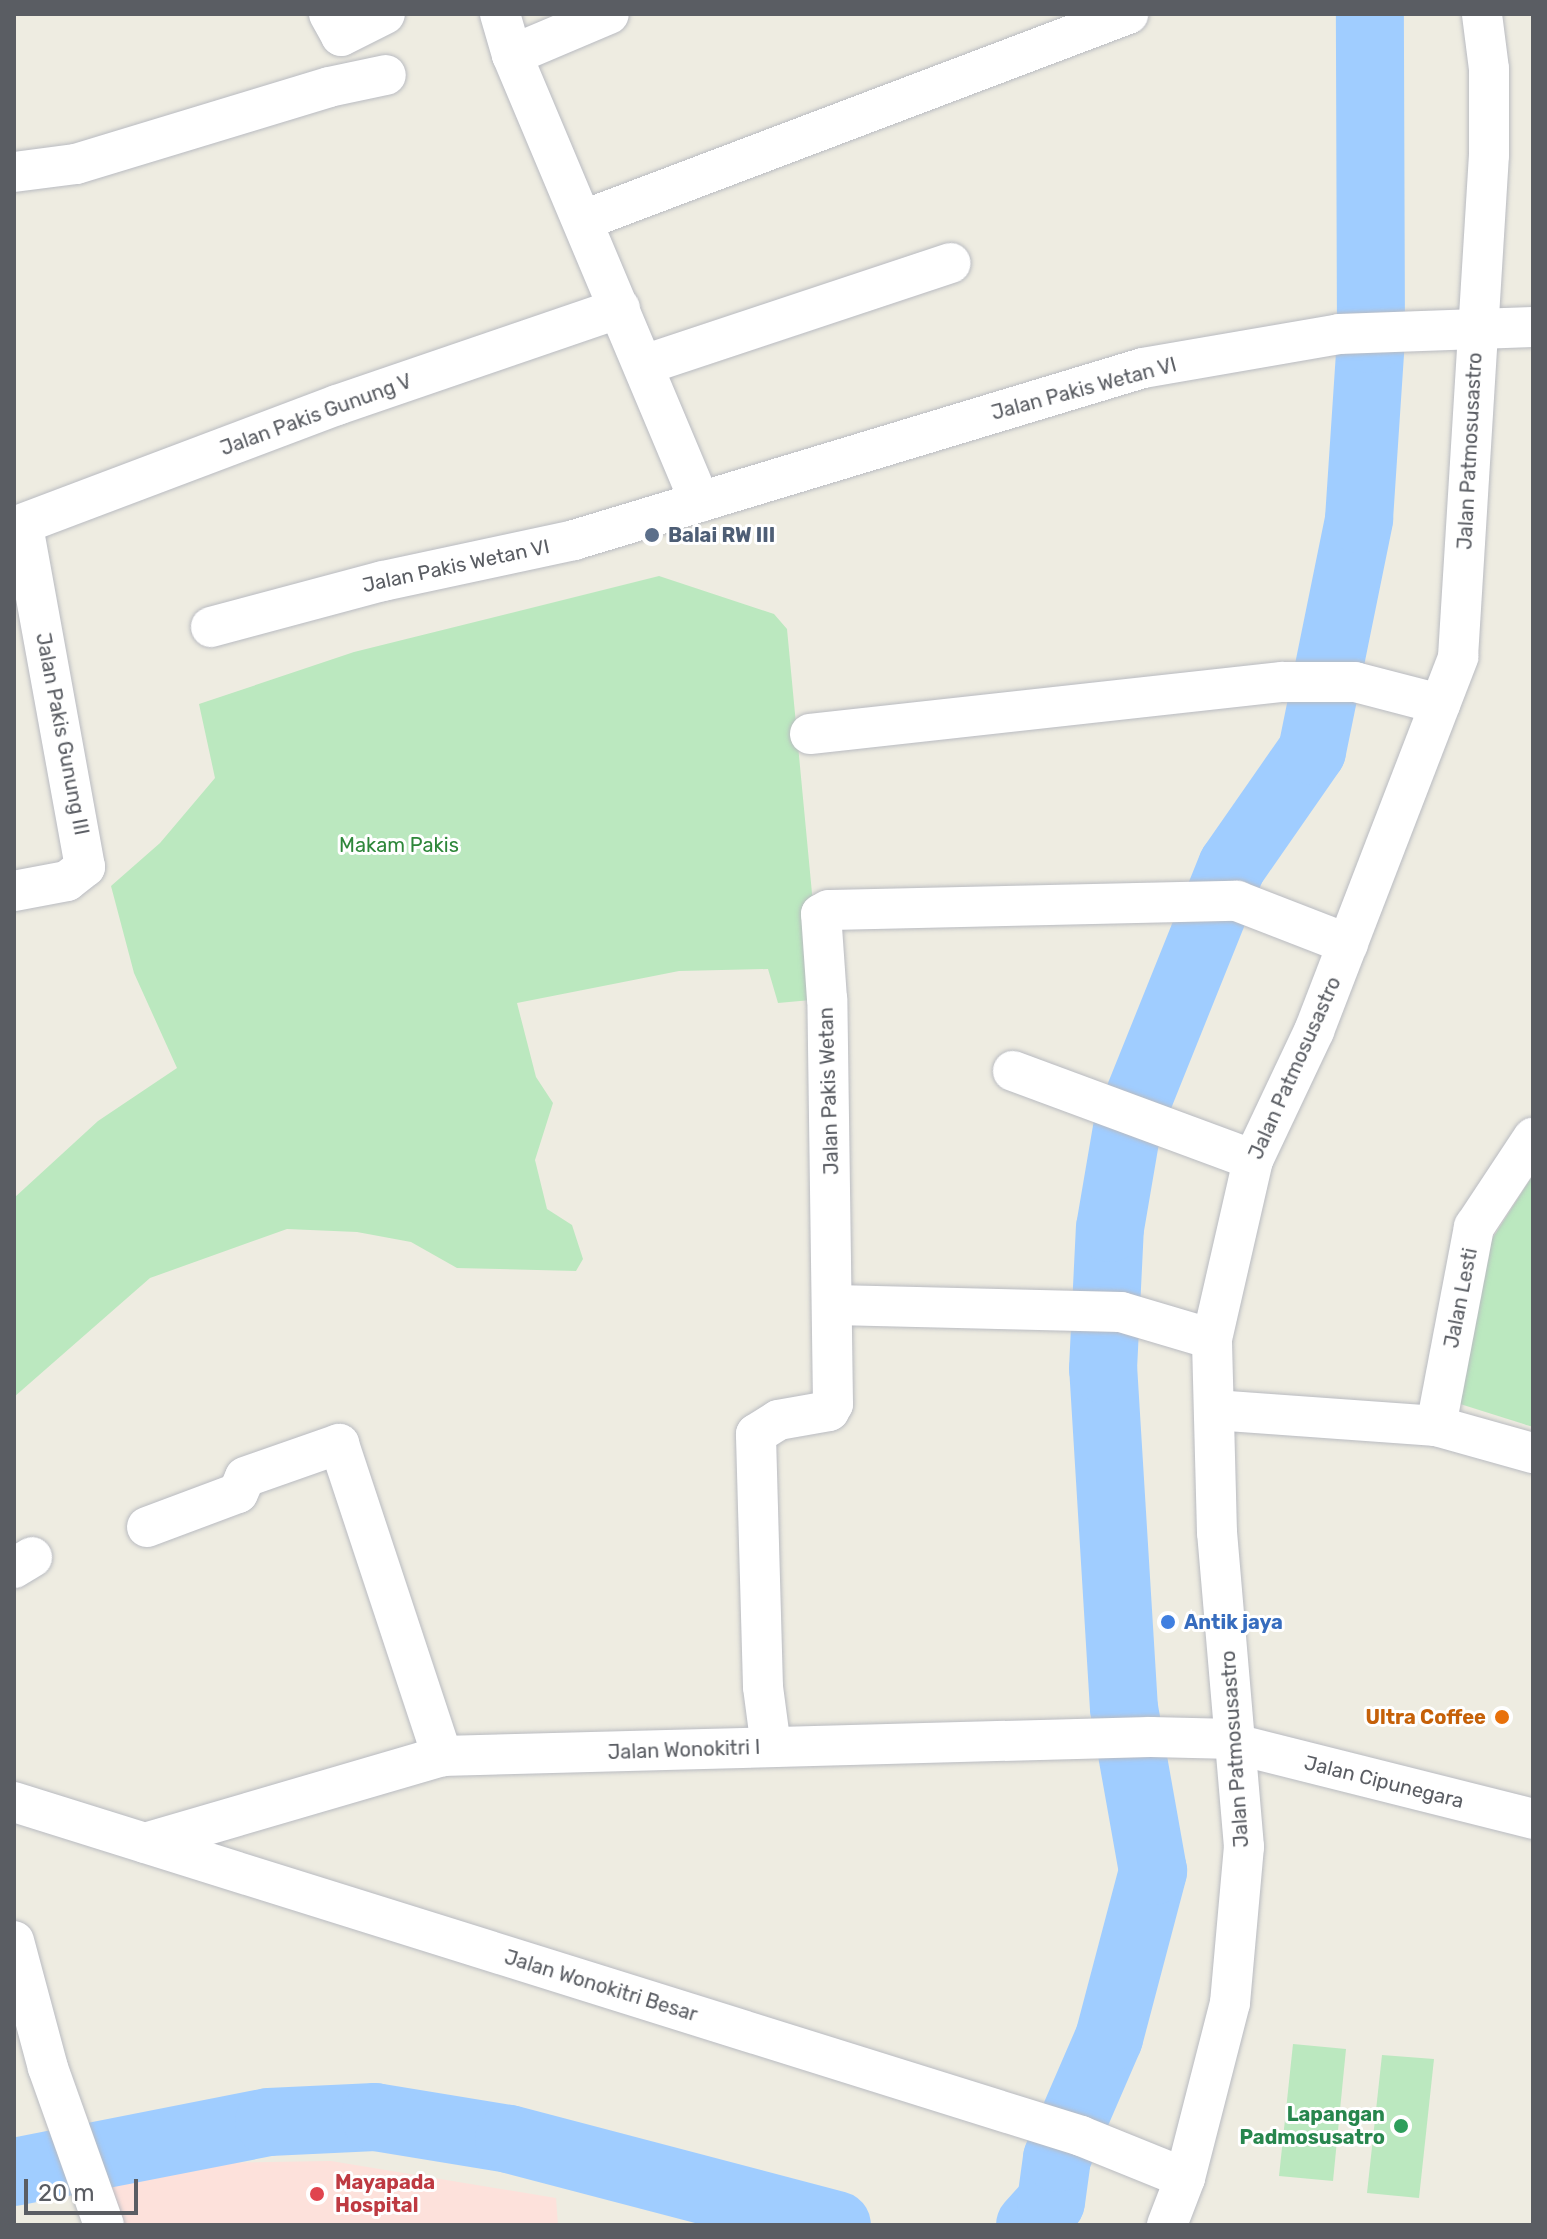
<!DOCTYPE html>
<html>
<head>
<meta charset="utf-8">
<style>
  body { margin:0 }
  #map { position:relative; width:1547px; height:2239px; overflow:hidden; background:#eeece1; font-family:Rubik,sans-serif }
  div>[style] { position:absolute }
  .medical>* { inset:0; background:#fde1db }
  .green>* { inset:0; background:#bbe8bf }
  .river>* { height:68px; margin:-34px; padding:0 34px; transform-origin:34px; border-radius:34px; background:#a0cdff }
  .roads { filter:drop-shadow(0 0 2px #b9bbc1) drop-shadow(0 0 2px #b9bbc1) }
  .minor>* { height:40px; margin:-20px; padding:0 20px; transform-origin:20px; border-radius:20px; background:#fff }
  .dots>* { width:22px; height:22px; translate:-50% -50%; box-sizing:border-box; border:4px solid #fff; border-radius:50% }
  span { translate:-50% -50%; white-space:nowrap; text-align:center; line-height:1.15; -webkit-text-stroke:6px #fff; paint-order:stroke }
  .street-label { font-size:20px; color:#5a5d63 }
  .service-label { font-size:20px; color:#4e5e75; font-weight:700 }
  .left { translate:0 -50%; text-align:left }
  .park-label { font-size:20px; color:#2e873a }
  .shop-label { font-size:20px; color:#366cbe; font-weight:700 }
  .food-label { font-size:20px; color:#c56008; font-weight:700 }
  .right { translate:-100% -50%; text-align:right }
  .leisure-label { font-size:20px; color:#27864d; font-weight:700 }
  .health-label { font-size:20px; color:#be3a42; font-weight:700 }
  .frame { position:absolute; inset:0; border:16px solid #5a5d63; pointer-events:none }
  .scale { position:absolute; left:24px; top:2179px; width:114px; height:36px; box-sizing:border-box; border:4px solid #5a5d63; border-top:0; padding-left:10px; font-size:24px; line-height:28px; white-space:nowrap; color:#5a5d63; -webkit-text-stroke:6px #fff; paint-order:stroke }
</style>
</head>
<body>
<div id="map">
  <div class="medical">
    <i style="clip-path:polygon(331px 2161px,556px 2198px,558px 2225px,114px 2225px,100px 2190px,200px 2163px)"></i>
  </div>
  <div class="green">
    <i style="clip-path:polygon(659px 576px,774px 614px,787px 629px,822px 999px,778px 1003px,768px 969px,679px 971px,517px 1003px,536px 1077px,553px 1103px,535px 1160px,547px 1209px,572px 1225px,583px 1259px,576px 1271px,457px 1268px,411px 1242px,357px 1232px,287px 1229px,150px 1278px,14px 1397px,14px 1198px,98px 1121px,177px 1068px,134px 973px,111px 886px,160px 843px,215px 778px,199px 704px,354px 652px)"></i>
    <i style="clip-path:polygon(1533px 1175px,1533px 1427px,1457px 1403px,1492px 1239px)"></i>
    <i style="clip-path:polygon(1293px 2044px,1346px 2049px,1333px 2181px,1279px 2176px)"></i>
    <i style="clip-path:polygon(1382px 2055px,1434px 2059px,1419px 2198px,1367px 2193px)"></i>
  </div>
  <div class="river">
    <i style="left:1133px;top:1112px;width:265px;rotate:-68.1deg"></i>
    <i style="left:1232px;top:866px;width:140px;rotate:-55.2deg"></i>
    <i style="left:1312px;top:751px;width:237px;rotate:-78.5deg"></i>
    <i style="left:1359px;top:519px;width:180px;rotate:-86.2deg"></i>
    <i style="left:1371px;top:339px;width:325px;rotate:-90.2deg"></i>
    <i style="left:14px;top:2172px;width:260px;rotate:-11.1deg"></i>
    <i style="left:269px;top:2122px;width:106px;rotate:-2.7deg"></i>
    <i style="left:375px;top:2117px;width:136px;rotate:9.3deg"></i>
    <i style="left:509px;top:2139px;width:339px;rotate:14.7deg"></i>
    <i style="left:1030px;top:2225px;width:31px;rotate:-48deg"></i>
    <i style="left:1051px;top:2202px;width:44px;rotate:-82.2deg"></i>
    <i style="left:1057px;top:2158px;width:131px;rotate:-66.6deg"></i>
    <i style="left:1109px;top:2038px;width:173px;rotate:-75.2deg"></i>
    <i style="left:1153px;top:1871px;width:165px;rotate:-100.1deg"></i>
    <i style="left:1124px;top:1709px;width:341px;rotate:-93.5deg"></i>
    <i style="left:1103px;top:1369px;width:141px;rotate:-87.2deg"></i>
    <i style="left:1110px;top:1228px;width:107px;rotate:-80.3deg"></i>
  </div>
  <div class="roads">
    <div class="minor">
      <i style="left:329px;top:14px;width:25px;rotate:61deg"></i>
      <i style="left:341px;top:36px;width:49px;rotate:-26.6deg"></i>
      <i style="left:500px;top:14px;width:43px;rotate:73.7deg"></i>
      <i style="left:512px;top:55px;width:485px;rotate:67.2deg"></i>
      <i style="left:512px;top:55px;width:105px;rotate:-22.9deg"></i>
      <i style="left:14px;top:172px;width:63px;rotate:-7.4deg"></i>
      <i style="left:76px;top:164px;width:264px;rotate:-16.9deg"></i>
      <i style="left:329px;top:87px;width:58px;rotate:-11.9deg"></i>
      <i style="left:584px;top:220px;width:582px;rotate:-20.74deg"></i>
      <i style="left:644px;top:365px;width:323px;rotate:-18.4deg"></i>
      <i style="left:14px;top:527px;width:345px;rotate:-20.7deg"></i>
      <i style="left:337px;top:405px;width:299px;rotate:-18.9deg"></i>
      <i style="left:211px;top:627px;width:178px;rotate:-15deg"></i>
      <i style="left:383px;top:581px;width:195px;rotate:-12.1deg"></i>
      <i style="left:574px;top:540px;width:594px;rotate:-16.82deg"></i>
      <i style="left:1143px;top:368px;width:199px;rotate:-9.8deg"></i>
      <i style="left:1339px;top:334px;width:194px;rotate:-2.1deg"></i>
      <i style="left:810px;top:734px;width:475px;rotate:-6.3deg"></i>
      <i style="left:1282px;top:682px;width:73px"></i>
      <i style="left:1355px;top:682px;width:88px;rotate:14.5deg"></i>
      <i style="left:14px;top:891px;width:54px;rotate:-10.7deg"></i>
      <i style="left:67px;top:881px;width:23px;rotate:-38deg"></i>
      <i style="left:85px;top:867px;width:348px;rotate:-100.3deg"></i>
      <i style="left:1013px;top:1071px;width:256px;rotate:20.3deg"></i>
      <i style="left:835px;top:1305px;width:286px;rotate:1.4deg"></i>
      <i style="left:1121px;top:1312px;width:95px;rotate:16.5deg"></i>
      <i style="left:1214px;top:1410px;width:223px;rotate:4.1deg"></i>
      <i style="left:1436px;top:1426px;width:101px;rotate:15.6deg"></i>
      <i style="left:1436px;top:1426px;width:203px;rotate:-79.2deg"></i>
      <i style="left:1474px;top:1227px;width:107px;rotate:-56.5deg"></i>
      <i style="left:147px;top:1527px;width:97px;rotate:-20.5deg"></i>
      <i style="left:238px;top:1493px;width:17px;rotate:-66deg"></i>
      <i style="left:245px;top:1477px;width:100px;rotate:-19.3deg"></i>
      <i style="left:339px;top:1444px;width:329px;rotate:71.7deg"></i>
      <i style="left:14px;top:1568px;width:21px;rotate:-31deg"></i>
      <i style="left:1235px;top:1744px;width:307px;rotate:14.1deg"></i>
      <i style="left:771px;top:1747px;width:61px;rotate:-97.6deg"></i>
      <i style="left:763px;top:1687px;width:253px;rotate:-91.6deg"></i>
      <i style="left:756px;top:1434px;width:26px;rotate:-32deg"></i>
      <i style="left:778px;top:1420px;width:52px;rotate:-10deg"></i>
      <i style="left:829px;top:1411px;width:8px;rotate:-60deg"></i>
      <i style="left:833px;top:1404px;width:405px;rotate:-90.8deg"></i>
      <i style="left:827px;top:999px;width:85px;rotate:-94deg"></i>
      <i style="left:821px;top:914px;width:9px;rotate:-27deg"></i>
      <i style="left:829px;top:910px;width:408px;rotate:-1.3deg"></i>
      <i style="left:1237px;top:901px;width:119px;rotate:21.2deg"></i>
      <i style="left:14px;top:1802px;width:1118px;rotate:17.38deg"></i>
      <i style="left:1081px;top:2136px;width:112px;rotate:22deg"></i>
      <i style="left:145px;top:1843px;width:309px;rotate:-16.3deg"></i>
      <i style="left:442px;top:1756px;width:708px;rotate:-1.54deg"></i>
      <i style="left:1150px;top:1737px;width:85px;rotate:1.3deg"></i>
      <i style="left:14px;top:1941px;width:131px;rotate:75deg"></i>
      <i style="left:48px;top:2068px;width:167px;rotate:70.4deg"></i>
      <i style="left:1167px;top:2225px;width:50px;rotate:-69deg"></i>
      <i style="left:1185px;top:2178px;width:181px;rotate:-75.6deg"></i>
      <i style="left:1230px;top:2003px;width:157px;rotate:-84.9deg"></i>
      <i style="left:1244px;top:1847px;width:315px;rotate:-94.9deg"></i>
      <i style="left:1217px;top:1533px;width:194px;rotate:-91.5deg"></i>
      <i style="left:1212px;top:1339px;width:184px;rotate:-77.1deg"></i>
      <i style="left:1253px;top:1160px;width:143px;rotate:-64.7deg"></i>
      <i style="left:1314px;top:1031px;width:401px;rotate:-68.9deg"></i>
      <i style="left:1458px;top:657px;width:503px;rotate:-86.47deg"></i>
      <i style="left:1489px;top:155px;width:86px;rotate:-90deg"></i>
      <i style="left:1489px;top:69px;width:55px;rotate:-97.3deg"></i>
    </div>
  </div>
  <div class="dots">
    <i style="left:652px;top:535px;background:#5c6f8a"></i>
    <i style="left:1168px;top:1622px;background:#3f7fe0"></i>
    <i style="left:1502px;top:1717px;background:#e8710a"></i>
    <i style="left:1401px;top:2126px;background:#2e9e5b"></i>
    <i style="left:317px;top:2194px;background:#e0444e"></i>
  </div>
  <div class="street-label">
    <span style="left:1084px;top:389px;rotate:-15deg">Jalan Pakis Wetan VI</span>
    <span style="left:316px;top:415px;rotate:-20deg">Jalan Pakis Gunung V</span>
    <span style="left:1470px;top:451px;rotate:-87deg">Jalan Patmosusastro</span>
    <span style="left:456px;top:566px;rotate:-12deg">Jalan Pakis Wetan VI</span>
    <span style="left:62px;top:734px;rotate:79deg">Jalan Pakis Gunung III</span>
    <span style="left:1295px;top:1068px;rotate:-66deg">Jalan Patmosusastro</span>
    <span style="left:829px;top:1091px;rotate:-92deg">Jalan Pakis Wetan</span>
    <span style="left:1461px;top:1298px;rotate:-79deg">Jalan Lesti</span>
    <span style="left:1235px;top:1749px;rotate:-94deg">Jalan Patmosusastro</span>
    <span style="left:684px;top:1750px;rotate:-2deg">Jalan Wonokitri I</span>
    <span style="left:1384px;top:1782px;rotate:14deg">Jalan Cipunegara</span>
    <span style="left:601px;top:1986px;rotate:17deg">Jalan Wonokitri Besar</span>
  </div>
  <div class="service-label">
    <span class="left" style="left:668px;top:535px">Balai RW III</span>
  </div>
  <div class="park-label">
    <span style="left:399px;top:845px">Makam Pakis</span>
  </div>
  <div class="shop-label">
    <span class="left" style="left:1184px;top:1622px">Antik jaya</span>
  </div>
  <div class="food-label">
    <span class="right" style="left:1486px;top:1717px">Ultra Coffee</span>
  </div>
  <div class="leisure-label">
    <span class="right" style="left:1385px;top:2126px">Lapangan<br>Padmosusatro</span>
  </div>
  <div class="health-label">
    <span class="left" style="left:335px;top:2194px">Mayapada<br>Hospital</span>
  </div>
  <div class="frame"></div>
  <div class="scale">20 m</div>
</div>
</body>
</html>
